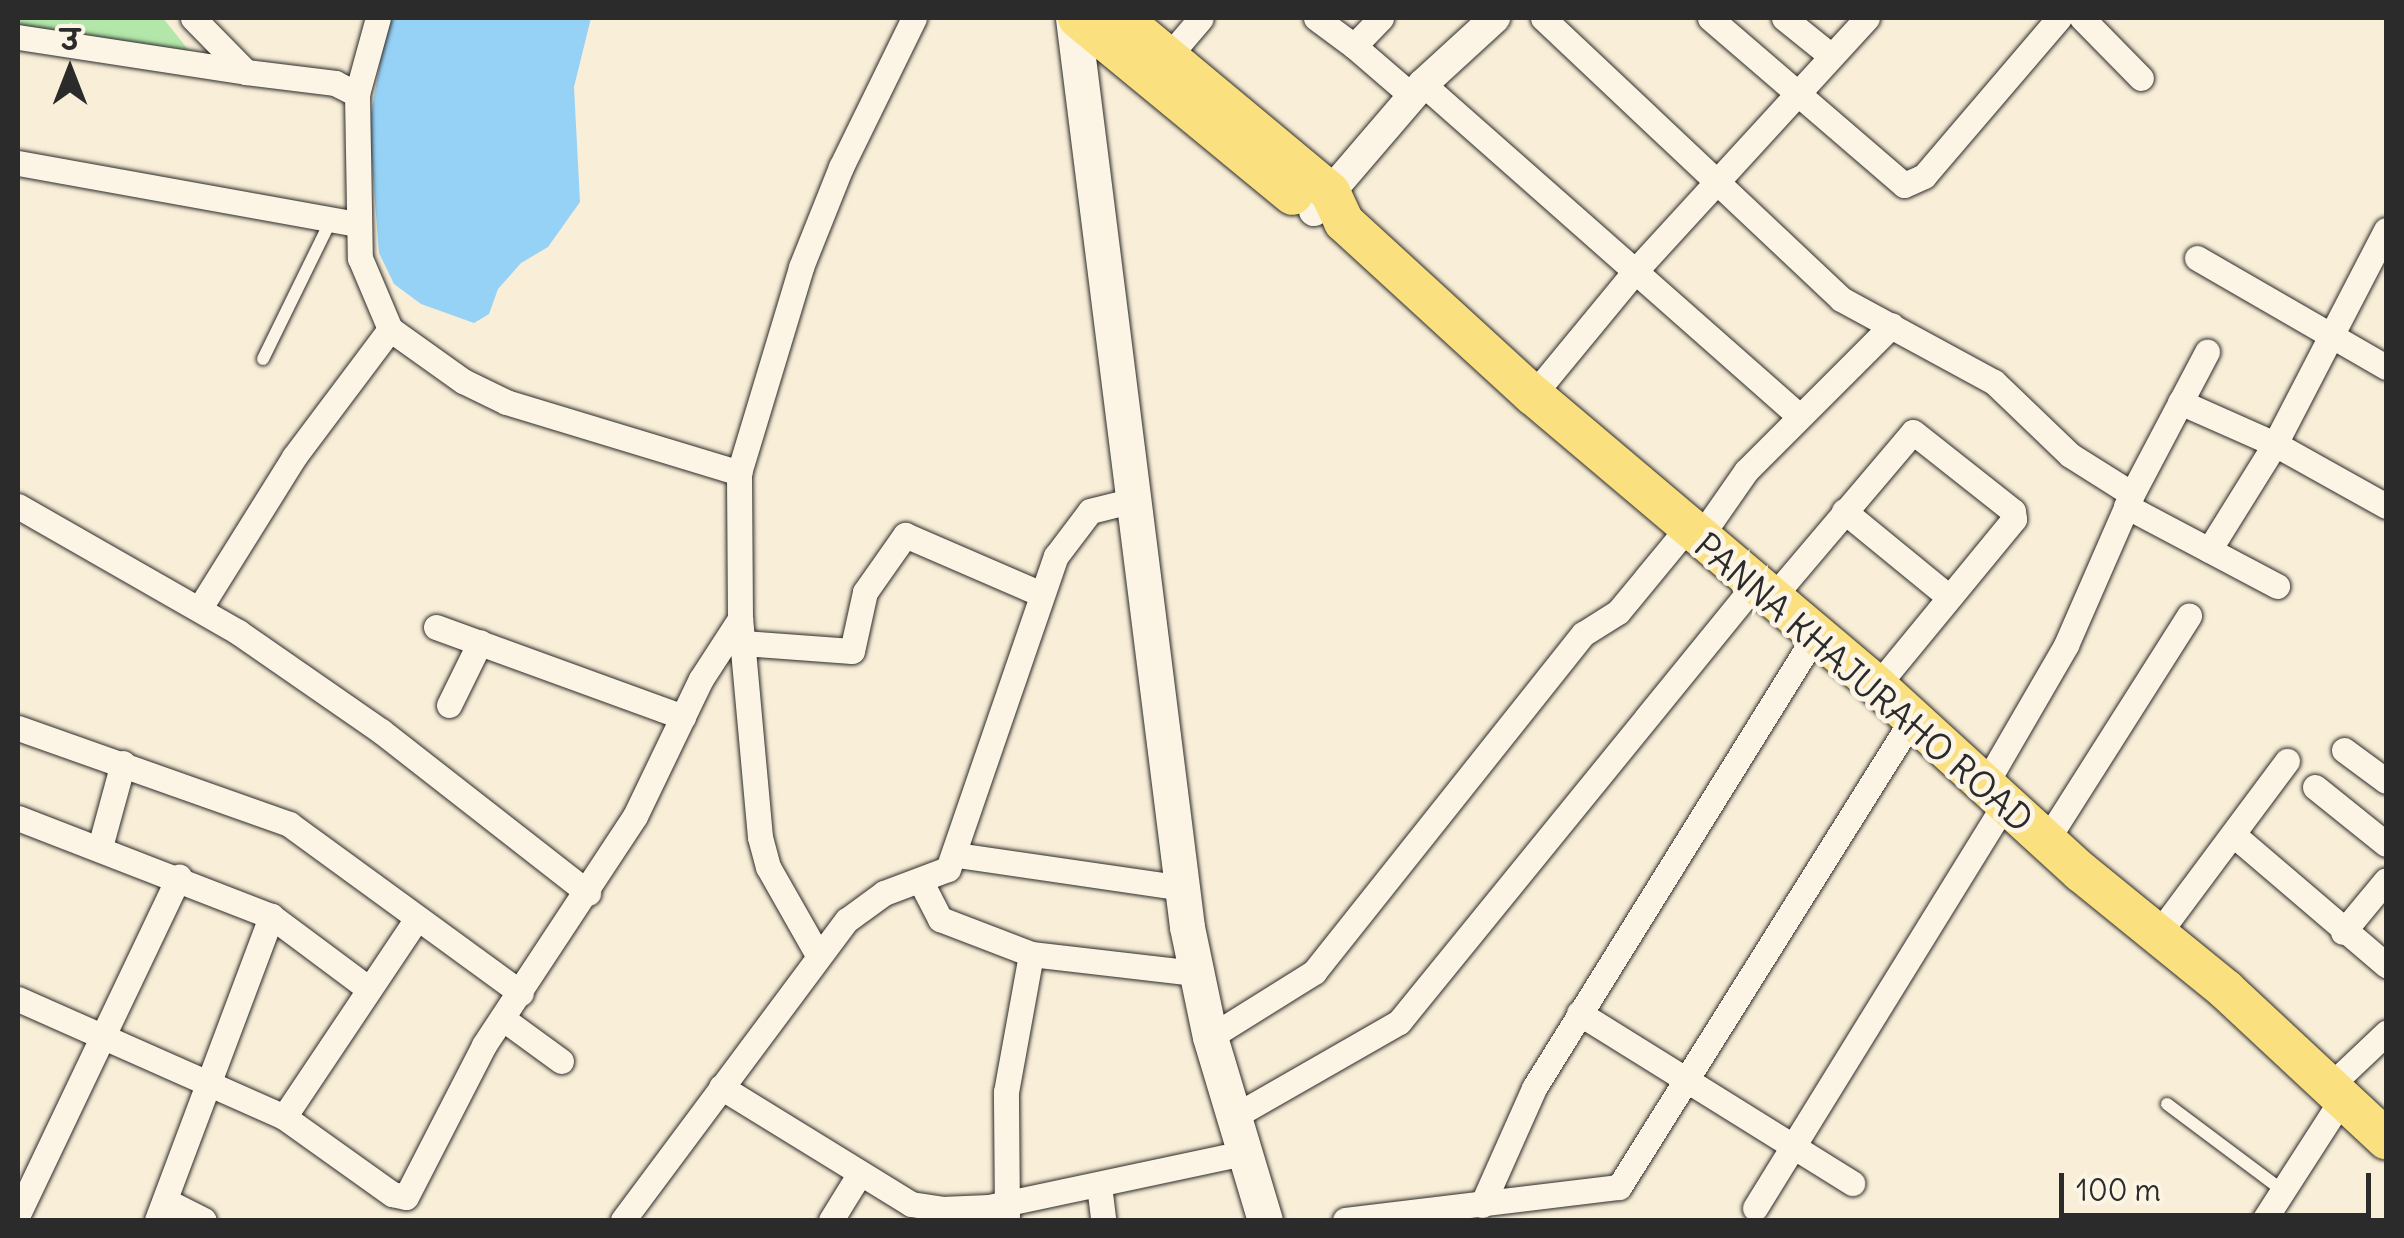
<!DOCTYPE html>
<html>
<head>
<meta charset="utf-8">
<style>
  body { margin:0 }
  #map { position:relative; width:2404px; height:1238px; overflow:hidden; background:#f9eed7; font-family:Delius,"Playpen Sans Deva",sans-serif }
  div>[style] { position:absolute }
  .green>* { inset:0; background:#b2e7a9 }
  .water>* { inset:0; background:#96d2f6 }
  .roads { filter:drop-shadow(0 0 2px #2b2b2b) drop-shadow(0 0 2px #2b2b2b) }
  .service>* { height:12px; margin:-6px; padding:0 6px; transform-origin:6px; border-radius:6px; background:#fcf5e5 }
  .minor>* { height:25px; margin:-12.5px; padding:0 12.5px; transform-origin:12.5px; border-radius:12.5px; background:#fcf5e5 }
  .tertiary>* { height:30px; margin:-15px; padding:0 15px; transform-origin:15px; border-radius:15px; background:#fcf5e5 }
  .secondary>* { height:35px; margin:-17.5px; padding:0 17.5px; transform-origin:17.5px; border-radius:17.5px; background:#fcf5e5 }
  .primary>* { height:40px; margin:-20px; padding:0 20px; transform-origin:20px; border-radius:20px; background:#fbe080 }
  span { translate:-50% -50%; white-space:nowrap; text-align:center; line-height:1.15; -webkit-text-stroke:10px #fcf5e5; paint-order:stroke }
  .street-label { font-size:35px; color:#2b2b2b }
  .frame { position:absolute; inset:0; border:20px solid #2b2b2b; pointer-events:none }
  .north { position:absolute; left:20px; top:20px; width:100px; height:100px; -webkit-text-stroke:8px #fcf5e5; paint-order:stroke; rotate:0deg; font-size:28px; font-weight:700; line-height:40px; text-align:center; color:#2b2b2b }
  .north::after { content:''; display:block; margin:auto; width:35px; height:45px; background:#2b2b2b; clip-path:polygon(50% 0,100% 100%,50% 72%,0 100%) }
  .scale { position:absolute; left:2059px; top:1173px; width:312px; height:45px; box-sizing:border-box; border:5px solid #2b2b2b; border-top:0; padding-left:12px; font-size:30px; line-height:35px; white-space:nowrap; color:#2b2b2b; -webkit-text-stroke:8px #fcf5e5; paint-order:stroke }
</style>
</head>
<body>
<div id="map">
  <div class="green">
    <i style="clip-path:polygon(18px 18px,163px 18px,190px 52px,18px 29px)"></i>
  </div>
  <div class="water">
    <i style="clip-path:polygon(388px 18px,591px 18px,574px 87px,580px 202px,548px 247px,521px 263px,498px 289px,489px 314px,474px 323px,421px 304px,394px 284px,379px 253px,369px 125px)"></i>
  </div>
  <div class="roads">
    <div class="service">
      <i style="left:263px;top:359px;width:155px;rotate:-63.9deg"></i>
      <i style="left:2167px;top:1104px;width:144px;rotate:36.8deg"></i>
    </div>
    <div class="minor">
      <i style="left:193px;top:18px;width:76px;rotate:45.5deg"></i>
      <i style="left:246px;top:72px;width:90px;rotate:7deg"></i>
      <i style="left:335px;top:83px;width:25px;rotate:27deg"></i>
      <i style="left:357px;top:94px;width:164px;rotate:89deg"></i>
      <i style="left:360px;top:258px;width:77px;rotate:67.1deg"></i>
      <i style="left:390px;top:329px;width:90px;rotate:35.5deg"></i>
      <i style="left:463px;top:381px;width:48px;rotate:26deg"></i>
      <i style="left:506px;top:402px;width:244px;rotate:16.9deg"></i>
      <i style="left:1316px;top:18px;width:47px;rotate:36.4deg"></i>
      <i style="left:1381px;top:18px;width:39px;rotate:134deg"></i>
      <i style="left:1354px;top:46px;width:77px;rotate:40.8deg"></i>
      <i style="left:1543px;top:18px;width:410px;rotate:43.3deg"></i>
      <i style="left:1841px;top:299px;width:174px;rotate:28.5deg"></i>
      <i style="left:1994px;top:382px;width:105px;rotate:43.8deg"></i>
      <i style="left:2070px;top:455px;width:73px;rotate:32.2deg"></i>
      <i style="left:1710px;top:18px;width:256px;rotate:40.7deg"></i>
      <i style="left:1904px;top:185px;width:22px;rotate:-24deg"></i>
      <i style="left:1924px;top:176px;width:208px;rotate:-49.5deg"></i>
      <i style="left:1784px;top:18px;width:59px;rotate:38.8deg"></i>
      <i style="left:2082px;top:18px;width:84px;rotate:45.5deg"></i>
      <i style="left:18px;top:37px;width:231px;rotate:8.7deg"></i>
      <i style="left:1167px;top:58px;width:52px;rotate:-49.6deg"></i>
      <i style="left:1423px;top:84px;width:500px;rotate:41.43deg"></i>
      <i style="left:357px;top:94px;width:79px;rotate:-74.6deg"></i>
      <i style="left:18px;top:163px;width:343px;rotate:10.2deg"></i>
      <i style="left:2197px;top:258px;width:218px;rotate:30deg"></i>
      <i style="left:1533px;top:395px;width:162px;rotate:-50.5deg"></i>
      <i style="left:1636px;top:270px;width:342px;rotate:-47.5deg"></i>
      <i style="left:2180px;top:402px;width:104px;rotate:23.9deg"></i>
      <i style="left:2275px;top:444px;width:241px;rotate:-62.6deg"></i>
      <i style="left:18px;top:506px;width:254px;rotate:29.8deg"></i>
      <i style="left:238px;top:632px;width:174px;rotate:34.7deg"></i>
      <i style="left:381px;top:731px;width:263px;rotate:38deg"></i>
      <i style="left:2126px;top:506px;width:171px;rotate:27.9deg"></i>
      <i style="left:1844px;top:511px;width:136px;rotate:39.3deg"></i>
      <i style="left:1700px;top:537px;width:80px;rotate:-55.1deg"></i>
      <i style="left:1746px;top:471px;width:206px;rotate:-45deg"></i>
      <i style="left:2209px;top:550px;width:125px;rotate:-58.1deg"></i>
      <i style="left:2275px;top:444px;width:127px;rotate:29.2deg"></i>
      <i style="left:1773px;top:597px;width:216px;rotate:-49.7deg"></i>
      <i style="left:1913px;top:432px;width:127px;rotate:38.3deg"></i>
      <i style="left:2013px;top:511px;width:8px;rotate:83deg"></i>
      <i style="left:2014px;top:519px;width:216px;rotate:129.4deg"></i>
      <i style="left:201px;top:606px;width:176px;rotate:-58deg"></i>
      <i style="left:294px;top:457px;width:160px;rotate:-53.1deg"></i>
      <i style="left:436px;top:627px;width:263px;rotate:20deg"></i>
      <i style="left:743px;top:643px;width:109px;rotate:4.2deg"></i>
      <i style="left:852px;top:651px;width:60px;rotate:-77.6deg"></i>
      <i style="left:865px;top:592px;width:70px;rotate:-54.9deg"></i>
      <i style="left:905px;top:535px;width:146px;rotate:23.4deg"></i>
      <i style="left:449px;top:705px;width:70px;rotate:-63.8deg"></i>
      <i style="left:18px;top:728px;width:288px;rotate:19.5deg"></i>
      <i style="left:289px;top:824px;width:287px;rotate:36.1deg"></i>
      <i style="left:2344px;top:750px;width:52px;rotate:36.4deg"></i>
      <i style="left:1985px;top:785px;width:162px;rotate:-59.9deg"></i>
      <i style="left:2066px;top:645px;width:165px;rotate:-66.4deg"></i>
      <i style="left:2132px;top:494px;width:161px;rotate:-62.2deg"></i>
      <i style="left:2315px;top:787px;width:91px;rotate:38.8deg"></i>
      <i style="left:18px;top:818px;width:271px;rotate:21.2deg"></i>
      <i style="left:271px;top:916px;width:122px;rotate:36.7deg"></i>
      <i style="left:2235px;top:836px;width:199px;rotate:40.5deg"></i>
      <i style="left:2046px;top:841px;width:267px;rotate:-57.6deg"></i>
      <i style="left:100px;top:847px;width:87px;rotate:-74.7deg"></i>
      <i style="left:957px;top:855px;width:228px;rotate:8.3deg"></i>
      <i style="left:921px;top:882px;width:42px;rotate:62.8deg"></i>
      <i style="left:940px;top:919px;width:97px;rotate:21deg"></i>
      <i style="left:1031px;top:954px;width:165px;rotate:6.6deg"></i>
      <i style="left:2343px;top:932px;width:67px;rotate:-50.4deg"></i>
      <i style="left:2158px;top:934px;width:216px;rotate:-53.3deg"></i>
      <i style="left:818px;top:955px;width:101px;rotate:-119.6deg"></i>
      <i style="left:768px;top:867px;width:31px;rotate:-105deg"></i>
      <i style="left:760px;top:837px;width:219px;rotate:-95.2deg"></i>
      <i style="left:740px;top:619px;width:146px;rotate:-90.4deg"></i>
      <i style="left:739px;top:473px;width:215px;rotate:-73.2deg"></i>
      <i style="left:801px;top:267px;width:108px;rotate:-68.2deg"></i>
      <i style="left:841px;top:167px;width:166px;rotate:-63.9deg"></i>
      <i style="left:18px;top:999px;width:291px;rotate:23.9deg"></i>
      <i style="left:284px;top:1117px;width:133px;rotate:35.5deg"></i>
      <i style="left:392px;top:1194px;width:14px;rotate:12deg"></i>
      <i style="left:406px;top:1197px;width:171px;rotate:-62.8deg"></i>
      <i style="left:484px;top:1045px;width:274px;rotate:-56.6deg"></i>
      <i style="left:635px;top:816px;width:152px;rotate:-64.3deg"></i>
      <i style="left:701px;top:679px;width:72px;rotate:-57deg"></i>
      <i style="left:1579px;top:1013px;width:322px;rotate:31.9deg"></i>
      <i style="left:502px;top:1018px;width:73px;rotate:36.1deg"></i>
      <i style="left:1210px;top:1037px;width:123px;rotate:-32deg"></i>
      <i style="left:1314px;top:972px;width:432px;rotate:-51.5deg"></i>
      <i style="left:1583px;top:634px;width:41px;rotate:-32.2deg"></i>
      <i style="left:1618px;top:612px;width:110px;rotate:-50.5deg"></i>
      <i style="left:2331px;top:1085px;width:76px;rotate:-43.4deg"></i>
      <i style="left:721px;top:1087px;width:223px;rotate:31.6deg"></i>
      <i style="left:911px;top:1204px;width:30px;rotate:9deg"></i>
      <i style="left:941px;top:1209px;width:48px;rotate:-2.4deg"></i>
      <i style="left:989px;top:1207px;width:260px;rotate:-12deg"></i>
      <i style="left:284px;top:1117px;width:239px;rotate:-56.2deg"></i>
      <i style="left:1233px;top:1117px;width:191px;rotate:-29.8deg"></i>
      <i style="left:1399px;top:1022px;width:566px;rotate:-50.88deg"></i>
      <i style="left:1099px;top:1185px;width:35px;rotate:83deg"></i>
      <i style="left:166px;top:1201px;width:42px;rotate:26.6deg"></i>
      <i style="left:1482px;top:1205px;width:128px;rotate:-66deg"></i>
      <i style="left:1534px;top:1088px;width:534px;rotate:-58.15deg"></i>
      <i style="left:1755px;top:1208px;width:475px;rotate:-58.3deg"></i>
      <i style="left:18px;top:1214px;width:374px;rotate:-64.5deg"></i>
      <i style="left:1007px;top:1216px;width:124px;rotate:-90.5deg"></i>
      <i style="left:1006px;top:1092px;width:140px;rotate:-79.7deg"></i>
      <i style="left:157px;top:1220px;width:325px;rotate:-69.4deg"></i>
      <i style="left:623px;top:1220px;width:374px;rotate:-53.3deg"></i>
      <i style="left:847px;top:920px;width:46px;rotate:-36.1deg"></i>
      <i style="left:884px;top:893px;width:68px;rotate:-20.6deg"></i>
      <i style="left:948px;top:869px;width:331px;rotate:-71deg"></i>
      <i style="left:1056px;top:556px;width:56px;rotate:-52.9deg"></i>
      <i style="left:1090px;top:511px;width:49px;rotate:-14deg"></i>
      <i style="left:831px;top:1220px;width:55px;rotate:-58.3deg"></i>
      <i style="left:1345px;top:1220px;width:276px;rotate:-6.9deg"></i>
      <i style="left:1619px;top:1187px;width:554px;rotate:-57.92deg"></i>
      <i style="left:2264px;top:1220px;width:148px;rotate:-57.2deg"></i>
    </div>
    <div class="tertiary">
      <i style="left:1314px;top:211px;width:167px;rotate:-49.4deg"></i>
      <i style="left:1423px;top:84px;width:98px;rotate:-42.5deg"></i>
    </div>
    <div class="secondary">
      <i style="left:1073px;top:18px;width:916px;rotate:82.85deg"></i>
      <i style="left:1187px;top:927px;width:112px;rotate:78.2deg"></i>
      <i style="left:1210px;top:1037px;width:191px;rotate:73.3deg"></i>
    </div>
    <div class="primary">
      <i style="left:1078px;top:18px;width:278px;rotate:39.5deg"></i>
      <i style="left:1121px;top:18px;width:272px;rotate:39.8deg"></i>
      <i style="left:1330px;top:192px;width:33px;rotate:65deg"></i>
      <i style="left:1344px;top:222px;width:256px;rotate:42.5deg"></i>
      <i style="left:1533px;top:395px;width:451px;rotate:40.2deg"></i>
      <i style="left:1877px;top:686px;width:276px;rotate:42.4deg"></i>
      <i style="left:2081px;top:872px;width:187px;rotate:39.1deg"></i>
      <i style="left:2226px;top:990px;width:219px;rotate:43deg"></i>
    </div>
  </div>
  <div class="street-label">
    <span style="left:1864px;top:682px;rotate:41deg">PANNA KHAJURAHO ROAD</span>
  </div>
  <div class="frame"></div>
  <div class="north">उ</div>
  <div class="scale">100 m</div>
</div>
</body>
</html>
